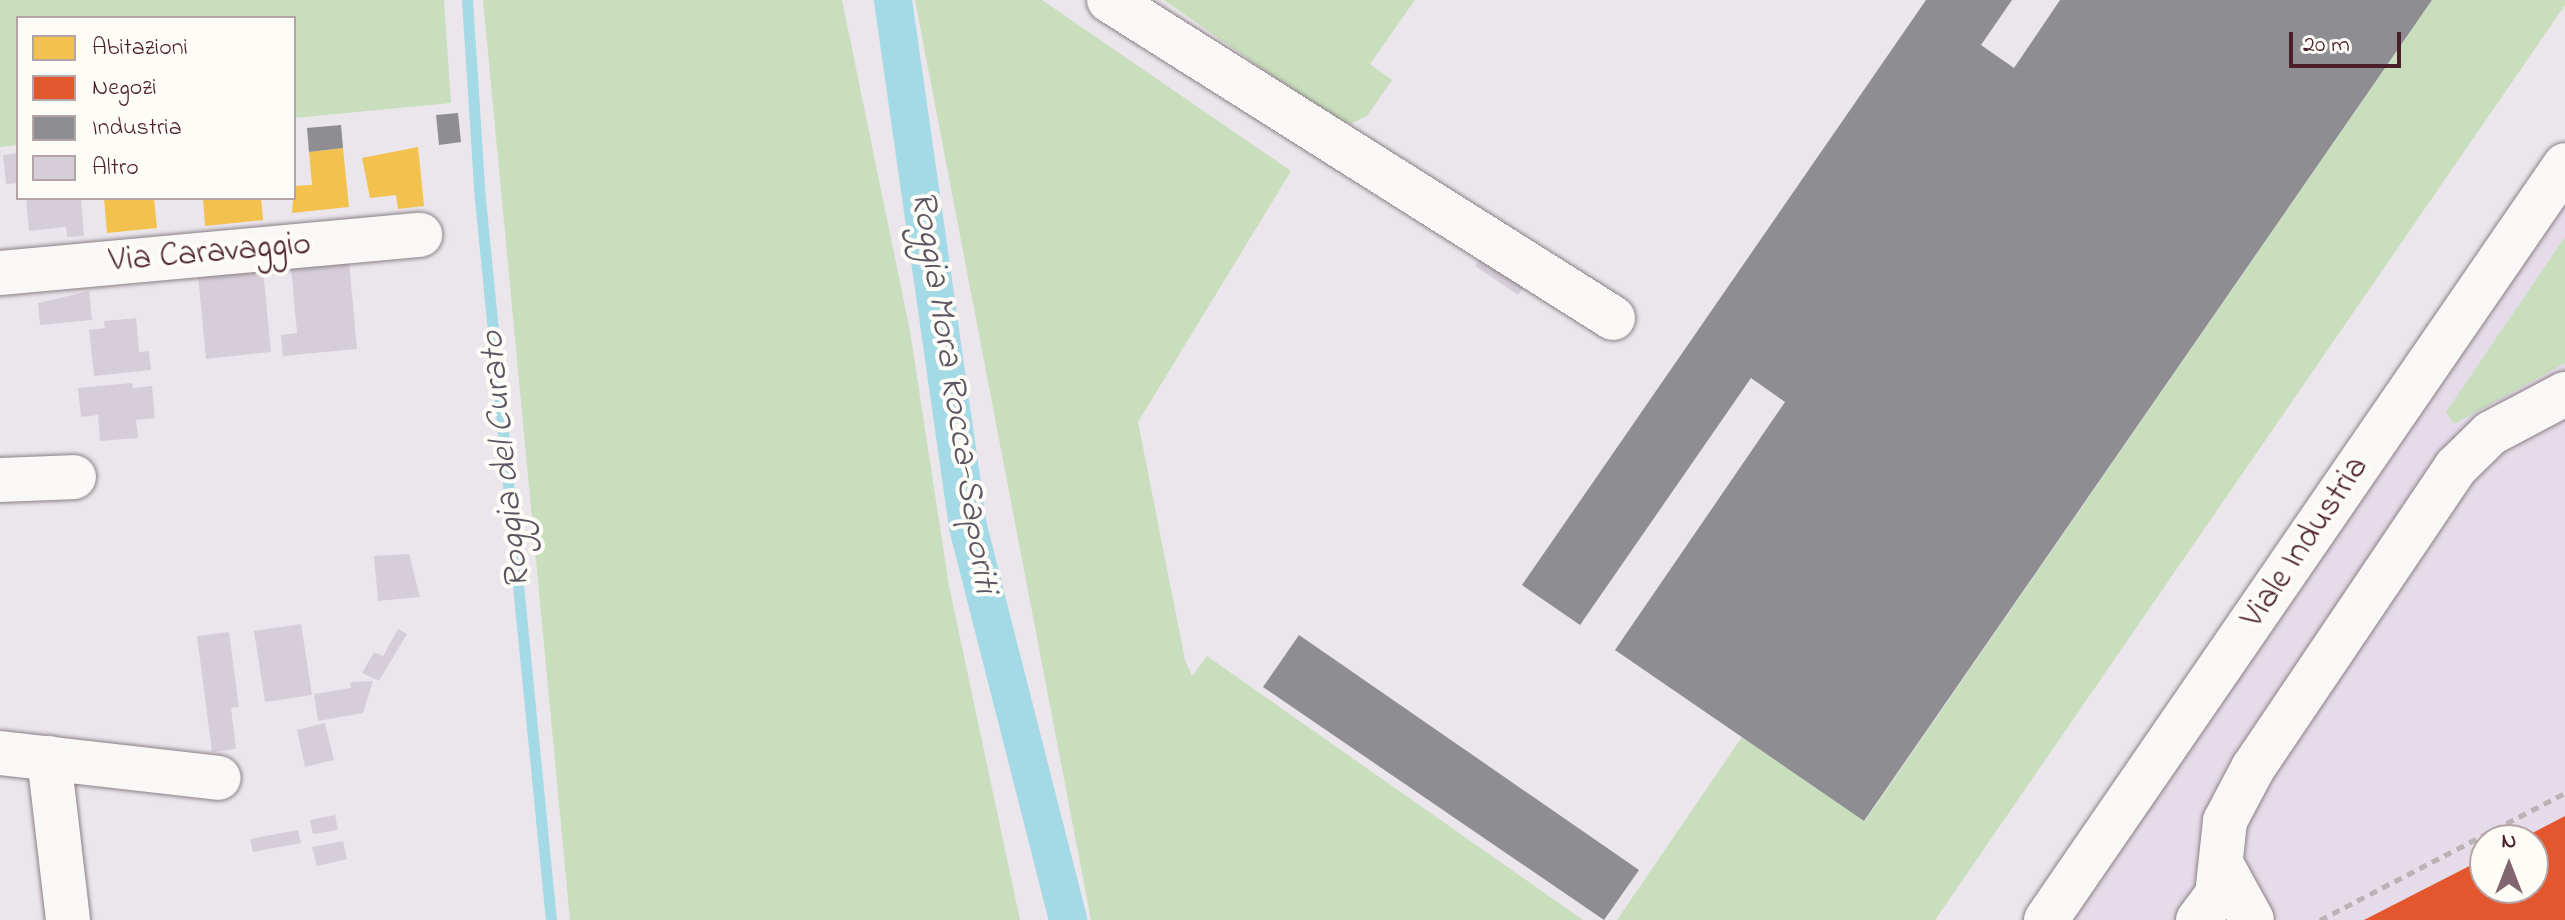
<!DOCTYPE html>
<html>
<head>
<meta charset="utf-8">
<style>
  body { margin:0 }
  #map { position:relative; width:2565px; height:920px; overflow:hidden; background:#ebe6ec; font-family:"Indie Flower",sans-serif }
  div>[style] { position:absolute }
  .built>* { inset:0; background:#e6dce9 }
  .green>* { inset:0; background:#c8debd }
  .homes>* { inset:0; background:#f2c14e }
  .shops>* { inset:0; background:#e4572e }
  .industry>* { inset:0; background:#8d8d92 }
  .stream>* { height:11px; margin:-5.5px; padding:0 5.5px; transform-origin:5.5px; border-radius:5.5px; background:#a4d9e6 }
  .canal>* { height:38px; margin:-19px; padding:0 19px; transform-origin:19px; border-radius:19px; background:#a4d9e6 }
  .building>* { inset:0; background:#d5ced9 }
  .path>* { height:5px; margin-top:-2.5px; transform-origin:0; background:repeating-linear-gradient(90deg,#b8b3b4 0 8px,transparent 0 14px) }
  .roads { filter:drop-shadow(0 0 2px #8b8085) drop-shadow(0 0 2px #8b8085) }
  .minor>* { height:44px; margin:-22px; padding:0 22px; transform-origin:22px; border-radius:22px; background:#f9f8f7 }
  .major>* { height:44px; margin:-22px; padding:0 22px; transform-origin:22px; border-radius:22px; background:#f9f8f7 }
  span { translate:-50% -50%; white-space:nowrap; text-align:center; line-height:1.15; -webkit-text-stroke:8px #fdfcf7; paint-order:stroke }
  .street-label { font-size:34px; color:#4a1f2b }
  .water-label { font-size:36px; color:#5c5562; font-style:italic }
  .legend { position:absolute; left:16px; top:16px; width:280px; height:184px; box-sizing:border-box; background:#fdfcf7; border:2px solid #b5a4a5; margin:0; padding:10px 14px; list-style:none; font-size:24px; color:#4a1f2b }
  .legend li { display:flex; align-items:center; gap:16px; height:40px }
  .legend b { width:40px; border:2px solid #b5a4a5 }
  .north { position:absolute; left:2469px; top:824px; width:80px; height:80px; box-sizing:border-box; background:#fdfcf7; border:2px solid #b5a4a5; border-radius:50%; rotate:0deg; font-size:22px; font-weight:700; line-height:32px; text-align:center; color:#4a1f2b }
  .north::after { content:''; display:block; margin:auto; width:28px; height:36px; background:#82656f; clip-path:polygon(50% 0,100% 100%,50% 72%,0 100%) }
  .scale { position:absolute; left:2289px; top:32px; width:112px; height:36px; box-sizing:border-box; border:4px solid #4a1f2b; border-top:0; padding-left:10px; font-size:24px; line-height:28px; white-space:nowrap; color:#4a1f2b; -webkit-text-stroke:6px #fdfcf7; paint-order:stroke }
</style>
</head>
<body>
<div id="map">
  <div class="built">
    <i style="clip-path:polygon(evenodd,2565px 196px,2565px 920px,2063px 920px,2565px 196px,2485px 840px,2533px 840px,2533px 888px,2485px 888px,2485px 840px)"></i>
  </div>
  <div class="green">
    <i style="clip-path:polygon(0 0,444px 0,451px 103px,294px 118px,294px 18px,18px 18px,18px 145px,0 147px)"></i>
    <i style="clip-path:polygon(483px 0,842px 0,910px 331px,949px 586px,1020px 920px,570px 920px)"></i>
    <i style="clip-path:polygon(915px 0,1042px 0,1291px 171px,1138px 422px,1185px 660px,1192px 676px,1207px 656px,1583px 920px,1091px 920px)"></i>
    <i style="clip-path:polygon(1164px 0,1415px 0,1370px 64px,1392px 80px,1367px 116px,1350px 124px,1330px 116px)"></i>
    <i style="clip-path:polygon(2432px 0,2565px 0,2565px 5px,1935px 920px,1617px 920px,1742px 737px,1865px 821px)"></i>
    <i style="clip-path:polygon(2565px 237px,2565px 363px,2454px 424px,2446px 412px)"></i>
  </div>
  <div class="homes">
    <i style="clip-path:polygon(418px 147px,424px 206px,398px 209px,396px 195px,370px 198px,362px 158px)"></i>
    <i style="clip-path:polygon(343px 148px,349px 207px,292px 213px,294px 186px,312px 185px,309px 152px)"></i>
    <i style="clip-path:polygon(104px 198px,154px 198px,157px 228px,107px 233px)"></i>
    <i style="clip-path:polygon(203px 198px,261px 198px,263px 220px,205px 226px)"></i>
  </div>
  <div class="shops">
    <i style="clip-path:polygon(2565px 816px,2565px 920px,2364px 920px,2485px 858px,2485px 888px,2533px 888px,2533px 840px,2519px 840px)"></i>
  </div>
  <div class="industry">
    <i style="clip-path:polygon(1926px 0,2012px 0,1981px 45px,2014px 68px,2060px 0,2432px 0,1864px 821px,1615px 650px,1785px 402px,1751px 378px,1580px 625px,1522px 585px)"></i>
    <i style="clip-path:polygon(458px 113px,461px 142px,439px 145px,436px 115px)"></i>
    <i style="clip-path:polygon(341px 125px,343px 148px,309px 152px,307px 128px)"></i>
    <i style="clip-path:polygon(1299px 635px,1639px 870px,1604px 920px,1263px 687px)"></i>
  </div>
  <div class="stream">
    <i style="left:467px;top:0;width:199px;rotate:86.3deg"></i>
    <i style="left:480px;top:199px;width:724px;rotate:84.38deg"></i>
  </div>
  <div class="canal">
    <i style="left:893px;top:0;width:532px;rotate:81.9deg"></i>
    <i style="left:968px;top:527px;width:406px;rotate:75.7deg"></i>
  </div>
  <div class="building">
    <i style="clip-path:polygon(18px 153px,18px 183px,6px 184px,3px 155px)"></i>
    <i style="clip-path:polygon(81px 198px,84px 236px,67px 237px,66px 227px,29px 231px,26px 199px)"></i>
    <i style="clip-path:polygon(1487px 248px,1530px 277px,1518px 295px,1475px 266px)"></i>
    <i style="clip-path:polygon(349px 262px,357px 349px,283px 356px,281px 335px,297px 333px,291px 268px)"></i>
    <i style="clip-path:polygon(263px 269px,271px 352px,206px 359px,198px 275px)"></i>
    <i style="clip-path:polygon(89px 291px,92px 320px,40px 325px,38px 303px)"></i>
    <i style="clip-path:polygon(136px 318px,139px 352px,149px 351px,151px 370px,94px 376px,89px 330px,105px 328px,104px 321px)"></i>
    <i style="clip-path:polygon(132px 383px,133px 388px,152px 386px,155px 418px,136px 420px,138px 438px,100px 441px,98px 415px,81px 417px,78px 388px)"></i>
    <i style="clip-path:polygon(409px 554px,420px 597px,378px 601px,374px 556px)"></i>
    <i style="clip-path:polygon(301px 624px,312px 695px,265px 702px,254px 631px)"></i>
    <i style="clip-path:polygon(398px 629px,407px 634px,379px 681px,362px 673px,374px 652px,383px 656px)"></i>
    <i style="clip-path:polygon(229px 632px,239px 707px,231px 708px,236px 749px,212px 752px,197px 636px)"></i>
    <i style="clip-path:polygon(373px 681px,363px 713px,318px 721px,314px 694px,351px 688px,350px 682px)"></i>
    <i style="clip-path:polygon(325px 723px,334px 760px,305px 767px,297px 730px)"></i>
    <i style="clip-path:polygon(335px 815px,338px 830px,313px 834px,310px 820px)"></i>
    <i style="clip-path:polygon(298px 830px,301px 843px,253px 852px,250px 839px)"></i>
    <i style="clip-path:polygon(343px 841px,347px 859px,317px 866px,312px 847px)"></i>
  </div>
  <div class="path">
    <i style="left:2320px;top:920px;width:276px;rotate:-27.4deg"></i>
  </div>
  <div class="roads">
    <div class="minor">
      <i style="left:1109px;top:0;width:596px;rotate:32.25deg"></i>
      <i style="left:0;top:273px;width:422px;rotate:-5.2deg"></i>
      <i style="left:0;top:480px;width:74px;rotate:-2.3deg"></i>
      <i style="left:0;top:753px;width:220px;rotate:6.5deg"></i>
      <i style="left:49px;top:758px;width:163px;rotate:83.3deg"></i>
      <i style="left:2223px;top:867px;width:60px;rotate:61.3deg"></i>
      <i style="left:2198px;top:920px;width:31px;rotate:-53deg"></i>
      <i style="left:2217px;top:895px;width:74px;rotate:-83.8deg"></i>
      <i style="left:2225px;top:821px;width:60px;rotate:-62.2deg"></i>
      <i style="left:2253px;top:768px;width:363px;rotate:-56deg"></i>
      <i style="left:2456px;top:467px;width:49px;rotate:-44.2deg"></i>
      <i style="left:2491px;top:433px;width:84px;rotate:-27.8deg"></i>
    </div>
    <div class="major">
      <i style="left:2046px;top:920px;width:916px;rotate:-55.49deg"></i>
    </div>
  </div>
  <div class="street-label">
    <span style="left:210px;top:254px;rotate:-5deg">Via Caravaggio</span>
    <span style="left:2306px;top:543px;rotate:-56deg">Viale Industria</span>
  </div>
  <div class="water-label">
    <span style="left:953px;top:392px;rotate:81deg">Roggia Mora Rocca-Saporiti</span>
    <span style="left:506px;top:460px;rotate:-96deg">Roggia del Curato</span>
  </div>
  <ul class="legend">
  <li><b style="height:22px;background:#f2c14e"></b>Abitazioni</li>
  <li><b style="height:22px;background:#e4572e"></b>Negozi</li>
  <li><b style="height:22px;background:#8d8d92"></b>Industria</li>
  <li><b style="height:22px;background:#d5ced9"></b>Altro</li>
  </ul>
  <div class="north">N</div>
  <div class="scale">20 m</div>
</div>
</body>
</html>
